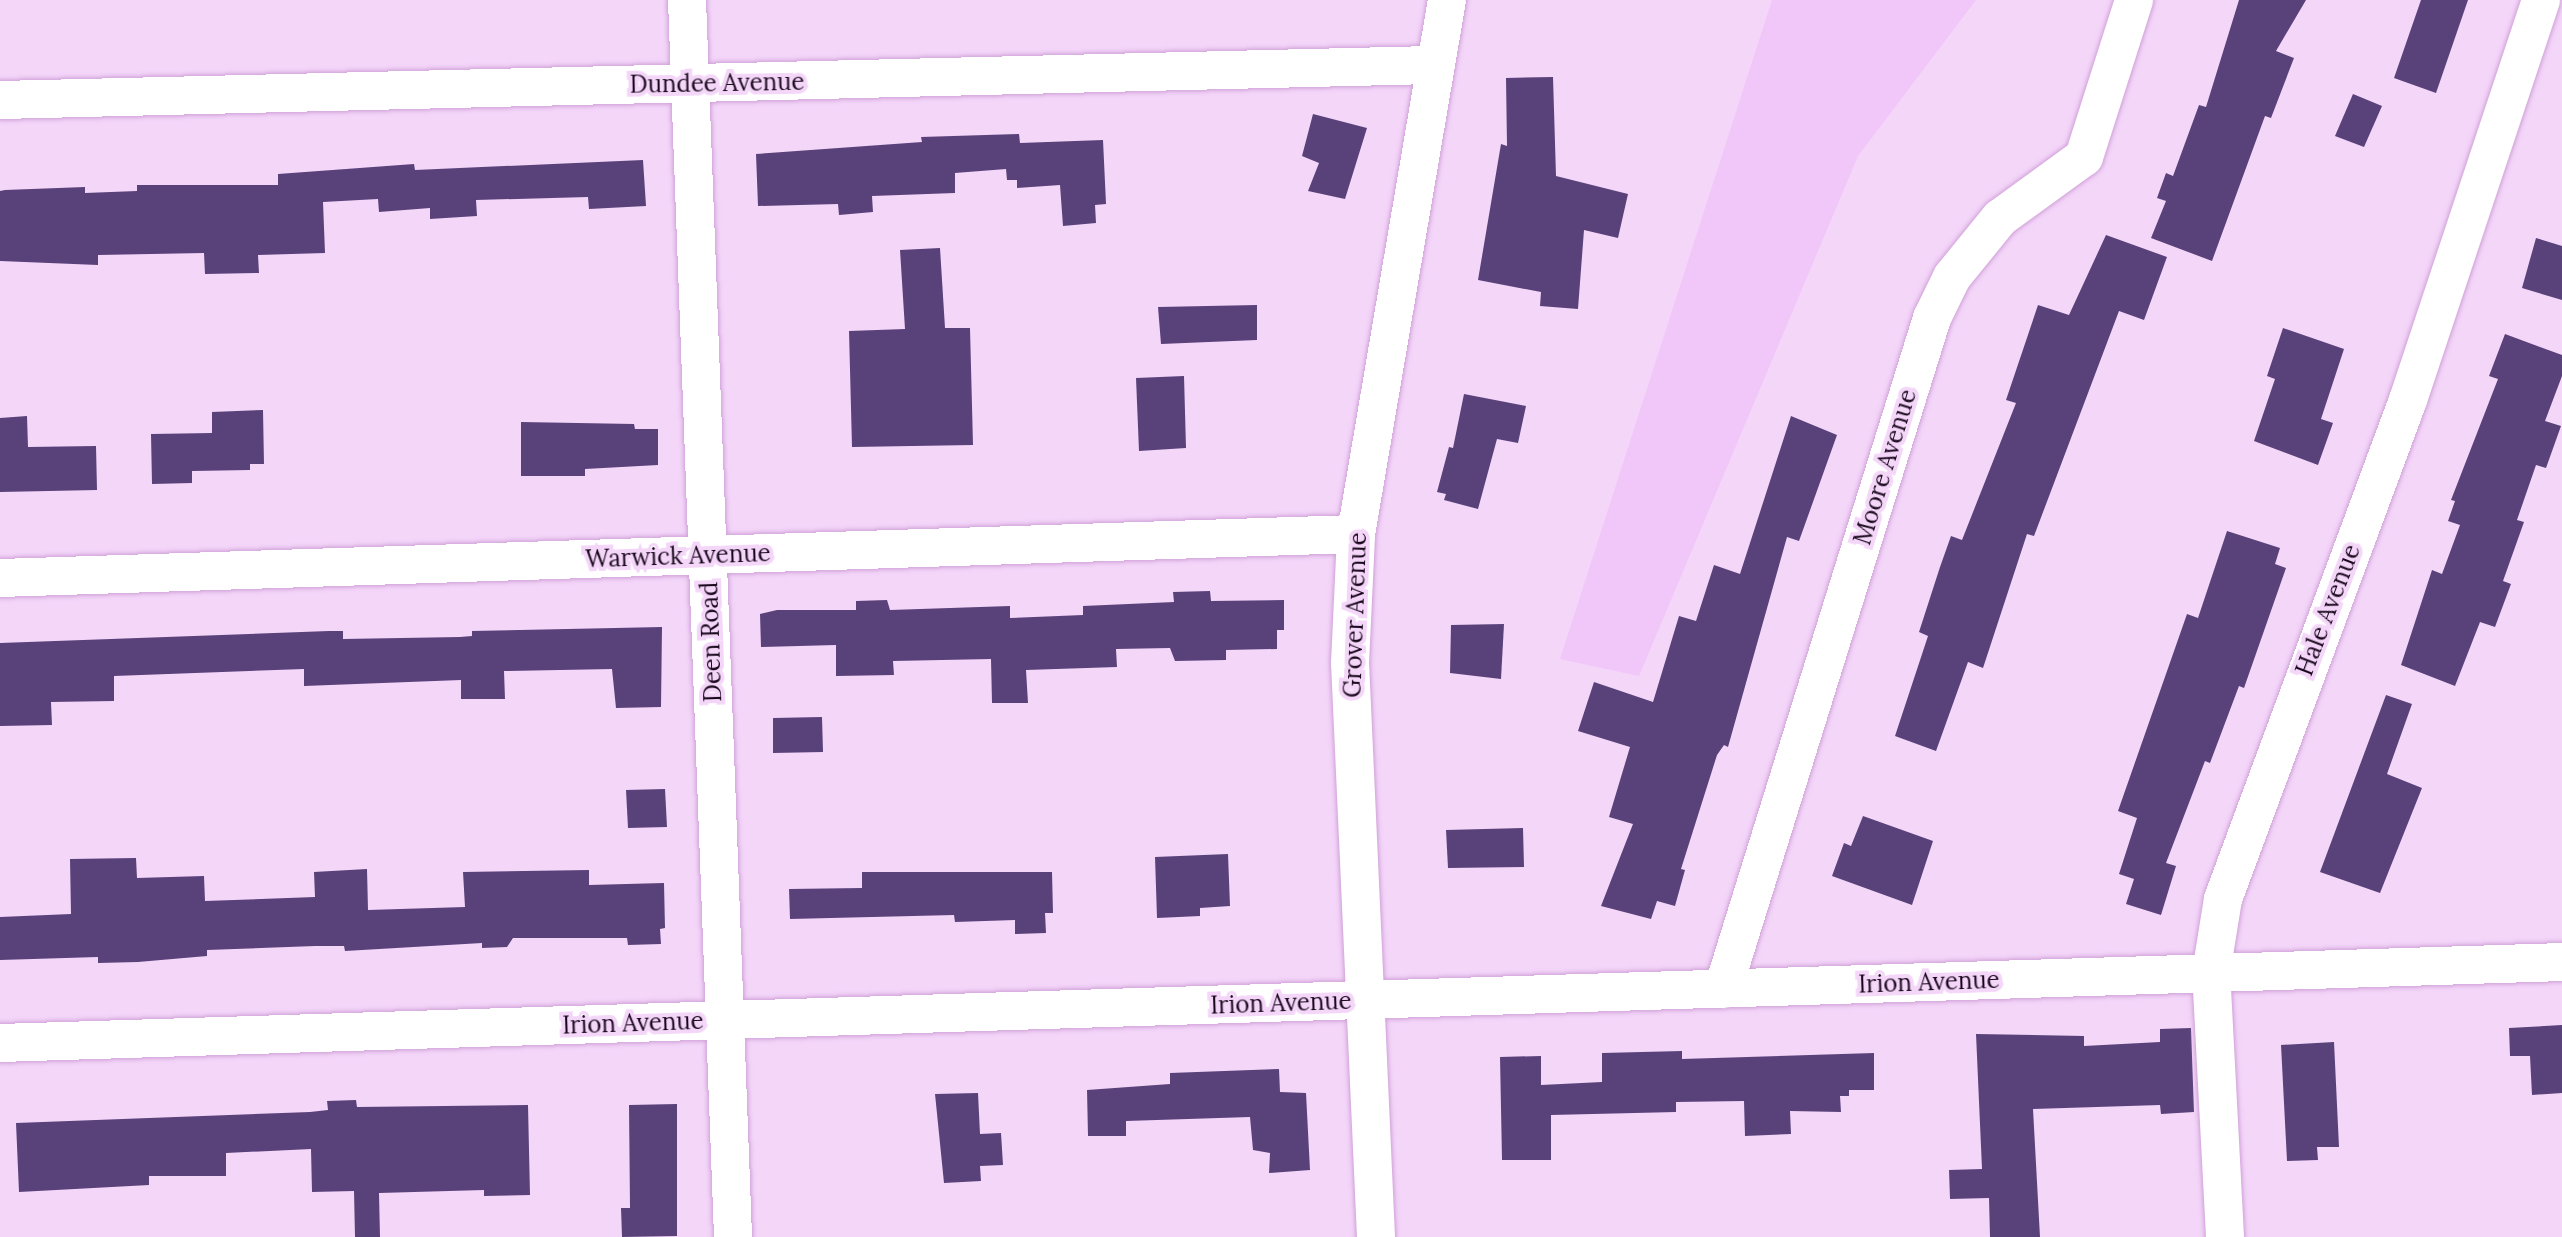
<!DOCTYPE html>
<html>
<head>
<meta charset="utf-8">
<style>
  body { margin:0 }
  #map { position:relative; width:2562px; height:1237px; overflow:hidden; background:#f4d6f9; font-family:Lora,serif }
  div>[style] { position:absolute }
  .built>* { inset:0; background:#f1c6f8 }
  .building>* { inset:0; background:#59427a }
  .roads { filter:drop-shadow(0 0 2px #d0a1d8) drop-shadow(0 0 2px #d0a1d8) }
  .minor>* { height:38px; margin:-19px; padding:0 19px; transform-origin:19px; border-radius:19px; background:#fff }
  span { translate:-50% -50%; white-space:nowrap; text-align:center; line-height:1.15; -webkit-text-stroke:8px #f4d6f9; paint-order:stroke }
  .street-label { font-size:24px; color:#19081c }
</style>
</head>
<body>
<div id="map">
  <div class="built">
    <i style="clip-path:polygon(1772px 0,1976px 0,1858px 156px,1639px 676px,1560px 659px)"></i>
  </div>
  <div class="building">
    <i style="clip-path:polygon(2239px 0,2306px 0,2276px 51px,2294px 58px,2271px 118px,2265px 116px,2212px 261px,2151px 238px,2166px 201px,2157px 198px,2166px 173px,2173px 176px,2199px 105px,2206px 107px)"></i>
    <i style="clip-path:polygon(2421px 0,2468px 0,2436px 93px,2394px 78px)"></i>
    <i style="clip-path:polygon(1553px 77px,1556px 176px,1628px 194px,1618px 238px,1584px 230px,1578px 309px,1540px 306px,1541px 292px,1478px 280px,1501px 144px,1507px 146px,1506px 78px)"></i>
    <i style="clip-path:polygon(2353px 94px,2382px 106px,2364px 147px,2335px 136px)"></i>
    <i style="clip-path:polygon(1313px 114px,1367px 128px,1345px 199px,1308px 191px,1319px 163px,1302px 156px)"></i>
    <i style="clip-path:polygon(1019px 134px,1020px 143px,1103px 140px,1106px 204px,1095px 205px,1096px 223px,1063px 226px,1060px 185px,1017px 188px,1017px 180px,1007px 180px,1006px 169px,955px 173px,955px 193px,872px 196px,873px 212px,839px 215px,838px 204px,758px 206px,756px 154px,922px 142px,921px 137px)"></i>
    <i style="clip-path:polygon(643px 160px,646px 206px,589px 209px,588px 197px,476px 200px,477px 216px,430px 219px,430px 208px,379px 212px,378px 199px,323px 202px,325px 253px,258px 255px,259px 273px,205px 274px,204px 253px,98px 255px,98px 265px,0 261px,0 191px,5px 190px,85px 187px,85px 193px,137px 191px,137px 185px,278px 185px,278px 174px,414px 164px,415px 170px)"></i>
    <i style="clip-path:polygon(2106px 235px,2167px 257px,2144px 320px,2119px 311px,2034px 536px,2027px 534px,1983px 668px,1968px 662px,1936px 751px,1895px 736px,1928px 636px,1919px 632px,1940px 567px,1951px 536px,1962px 540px,2016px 403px,2006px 400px,2038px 305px,2069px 315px)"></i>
    <i style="clip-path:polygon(2536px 238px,2562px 246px,2562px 300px,2522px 288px)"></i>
    <i style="clip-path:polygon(940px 248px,945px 328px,970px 328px,973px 445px,852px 447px,849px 331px,905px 329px,900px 250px)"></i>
    <i style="clip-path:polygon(1257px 305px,1257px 340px,1161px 344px,1158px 307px)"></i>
    <i style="clip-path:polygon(2283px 328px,2344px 349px,2321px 419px,2333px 423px,2318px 465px,2254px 441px,2275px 379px,2267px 376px)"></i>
    <i style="clip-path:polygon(2505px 334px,2562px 355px,2562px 376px,2545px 421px,2561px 426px,2546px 468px,2536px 465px,2517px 520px,2524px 522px,2503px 581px,2511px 584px,2495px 627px,2480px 622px,2455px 686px,2401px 665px,2432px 570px,2442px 574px,2460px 525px,2448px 521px,2455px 501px,2451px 500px,2498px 379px,2489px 376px)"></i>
    <i style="clip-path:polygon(1184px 376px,1186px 448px,1139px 451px,1136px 378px)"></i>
    <i style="clip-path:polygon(1464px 394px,1526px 406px,1518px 443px,1497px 439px,1478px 509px,1444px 500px,1446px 494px,1437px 492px,1449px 447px,1453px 448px)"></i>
    <i style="clip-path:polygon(263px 410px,264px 464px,250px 464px,250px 470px,192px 471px,192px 483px,152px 484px,151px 434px,212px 433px,212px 412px)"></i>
    <i style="clip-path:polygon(27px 416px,28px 447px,96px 446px,97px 490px,0 492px,0 418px)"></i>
    <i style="clip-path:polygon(1791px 416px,1837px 435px,1799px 541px,1787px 537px,1728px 747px,1724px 745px,1717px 755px,1681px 869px,1685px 870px,1675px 906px,1657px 901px,1651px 919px,1601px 906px,1633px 824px,1609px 817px,1630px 747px,1578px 731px,1594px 682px,1653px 702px,1679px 616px,1696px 621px,1714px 565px,1740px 574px)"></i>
    <i style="clip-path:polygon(521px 422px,634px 424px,635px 429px,658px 429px,658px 465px,585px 469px,585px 476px,521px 476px)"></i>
    <i style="clip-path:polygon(2227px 531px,2280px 548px,2275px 564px,2286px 568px,2244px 688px,2239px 686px,2210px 763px,2205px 761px,2166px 863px,2176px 866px,2161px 915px,2126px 904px,2134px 879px,2119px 874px,2137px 818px,2118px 811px,2187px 614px,2198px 618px)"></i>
    <i style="clip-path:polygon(1210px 591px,1211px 601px,1284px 600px,1284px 630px,1277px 630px,1277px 649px,1226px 650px,1226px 660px,1175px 661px,1170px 648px,1116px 649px,1117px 667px,1026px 670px,1028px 703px,992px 703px,991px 659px,893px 661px,894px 675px,836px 676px,836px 645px,761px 647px,760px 614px,777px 610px,856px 610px,856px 601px,887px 600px,890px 610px,1010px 606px,1010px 618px,1083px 615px,1083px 606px,1174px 602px,1173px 592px)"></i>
    <i style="clip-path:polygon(1504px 624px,1501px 679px,1450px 673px,1451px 625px)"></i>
    <i style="clip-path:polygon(662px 627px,661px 707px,616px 708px,612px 669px,504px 671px,505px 699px,461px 699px,461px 680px,304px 686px,304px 669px,114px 676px,114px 701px,51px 702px,52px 725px,0 726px,0 643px,329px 631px,343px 631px,343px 639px,460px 637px,472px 636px,472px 631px)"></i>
    <i style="clip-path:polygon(2386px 695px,2412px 704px,2387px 774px,2422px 788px,2380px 893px,2320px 872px)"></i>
    <i style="clip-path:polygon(822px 717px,823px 752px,773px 753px,773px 718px)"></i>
    <i style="clip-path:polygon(665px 789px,667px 827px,628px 828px,626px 790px)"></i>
    <i style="clip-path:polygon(1863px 816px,1933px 841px,1912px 905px,1832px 876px,1844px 843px,1851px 846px)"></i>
    <i style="clip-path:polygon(1523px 828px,1524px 867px,1448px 868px,1446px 830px)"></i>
    <i style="clip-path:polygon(1228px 854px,1230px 906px,1200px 908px,1200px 916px,1157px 918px,1155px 857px)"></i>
    <i style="clip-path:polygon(136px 858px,137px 878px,204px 876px,205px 901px,315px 897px,314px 872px,367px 869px,368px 910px,465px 907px,463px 872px,589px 870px,589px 885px,664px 883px,665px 928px,660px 929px,661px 944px,628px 945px,627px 938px,513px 938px,507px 947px,482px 948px,482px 943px,345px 951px,344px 946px,315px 946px,207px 950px,207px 956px,138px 962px,98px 963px,98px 957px,0 960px,0 917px,71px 914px,70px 859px)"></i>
    <i style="clip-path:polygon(862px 872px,1052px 872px,1053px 913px,1045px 913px,1046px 933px,1015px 934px,1015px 920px,955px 922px,954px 915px,790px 919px,789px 889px,862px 888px)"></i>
    <i style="clip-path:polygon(2562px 1025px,2562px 1093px,2532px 1095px,2530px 1056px,2510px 1056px,2509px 1028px)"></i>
    <i style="clip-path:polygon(2191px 1028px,2194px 1112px,2161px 1114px,2160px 1105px,2033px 1109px,2040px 1237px,1990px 1237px,1989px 1198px,1950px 1199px,1949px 1170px,1982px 1169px,1976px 1034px,2084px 1036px,2084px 1046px,2160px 1042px,2160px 1029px)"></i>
    <i style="clip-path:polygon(2334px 1042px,2339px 1147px,2317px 1147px,2318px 1160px,2287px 1161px,2281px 1045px)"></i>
    <i style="clip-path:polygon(1682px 1051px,1682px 1059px,1874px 1053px,1874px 1090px,1849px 1090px,1849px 1096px,1840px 1096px,1841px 1112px,1790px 1111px,1791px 1134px,1745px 1136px,1744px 1101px,1676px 1102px,1676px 1112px,1551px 1115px,1551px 1160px,1502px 1160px,1500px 1057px,1541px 1056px,1541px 1085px,1602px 1082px,1602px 1053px)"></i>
    <i style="clip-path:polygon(1279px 1069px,1280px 1092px,1306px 1093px,1310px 1170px,1269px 1173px,1270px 1153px,1253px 1150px,1250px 1117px,1126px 1121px,1126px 1136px,1088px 1136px,1087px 1090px,1170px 1084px,1170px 1073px)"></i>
    <i style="clip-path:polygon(978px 1093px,980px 1134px,1001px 1133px,1003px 1165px,980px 1166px,981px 1181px,944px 1183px,935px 1094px)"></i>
    <i style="clip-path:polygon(356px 1100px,357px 1107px,528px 1105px,530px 1195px,484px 1196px,484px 1190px,379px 1193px,380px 1237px,355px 1237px,354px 1191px,312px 1192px,311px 1149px,226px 1153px,226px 1176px,149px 1176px,149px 1185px,19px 1192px,16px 1123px,310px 1112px,328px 1110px,327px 1101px)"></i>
    <i style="clip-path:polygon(677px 1104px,677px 1236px,622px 1237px,621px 1208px,630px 1208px,629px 1105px)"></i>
  </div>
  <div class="roads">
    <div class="minor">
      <i style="left:687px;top:0;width:1238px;rotate:87.87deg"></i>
      <i style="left:0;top:100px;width:1434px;rotate:-1.4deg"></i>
      <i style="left:0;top:578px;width:1357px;rotate:-1.86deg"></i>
      <i style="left:1723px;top:989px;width:703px;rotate:-72.7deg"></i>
      <i style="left:1932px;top:318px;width:46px;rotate:-64deg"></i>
      <i style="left:1952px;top:277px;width:76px;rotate:-50.9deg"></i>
      <i style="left:2000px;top:218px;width:104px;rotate:-36deg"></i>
      <i style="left:2084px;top:157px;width:165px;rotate:-72.3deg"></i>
      <i style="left:0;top:1043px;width:2563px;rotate:-1.81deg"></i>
      <i style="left:1376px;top:1237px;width:575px;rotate:-92.59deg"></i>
      <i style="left:1350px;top:663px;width:129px;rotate:-87.3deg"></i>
      <i style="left:1356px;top:534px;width:542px;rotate:-80.33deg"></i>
      <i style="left:2225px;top:1237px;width:264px;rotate:-93deg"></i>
      <i style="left:2211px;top:973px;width:75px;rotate:-80.8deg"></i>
      <i style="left:2223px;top:899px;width:532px;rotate:-69.66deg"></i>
      <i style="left:2408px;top:400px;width:422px;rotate:-71.6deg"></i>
    </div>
  </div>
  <div class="street-label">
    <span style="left:717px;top:83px;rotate:-1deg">Dundee Avenue</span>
    <span style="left:1885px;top:467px;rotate:-73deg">Moore Avenue</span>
    <span style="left:678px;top:556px;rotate:-2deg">Warwick Avenue</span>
    <span style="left:2328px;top:610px;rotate:-69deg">Hale Avenue</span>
    <span style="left:1355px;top:615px;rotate:-88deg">Grover Avenue</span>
    <span style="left:711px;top:642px;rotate:-92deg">Deen Road</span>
    <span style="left:1929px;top:982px;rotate:-2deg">Irion Avenue</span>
    <span style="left:1281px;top:1003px;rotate:-2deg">Irion Avenue</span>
    <span style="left:633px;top:1023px;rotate:-2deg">Irion Avenue</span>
  </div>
</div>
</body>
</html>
